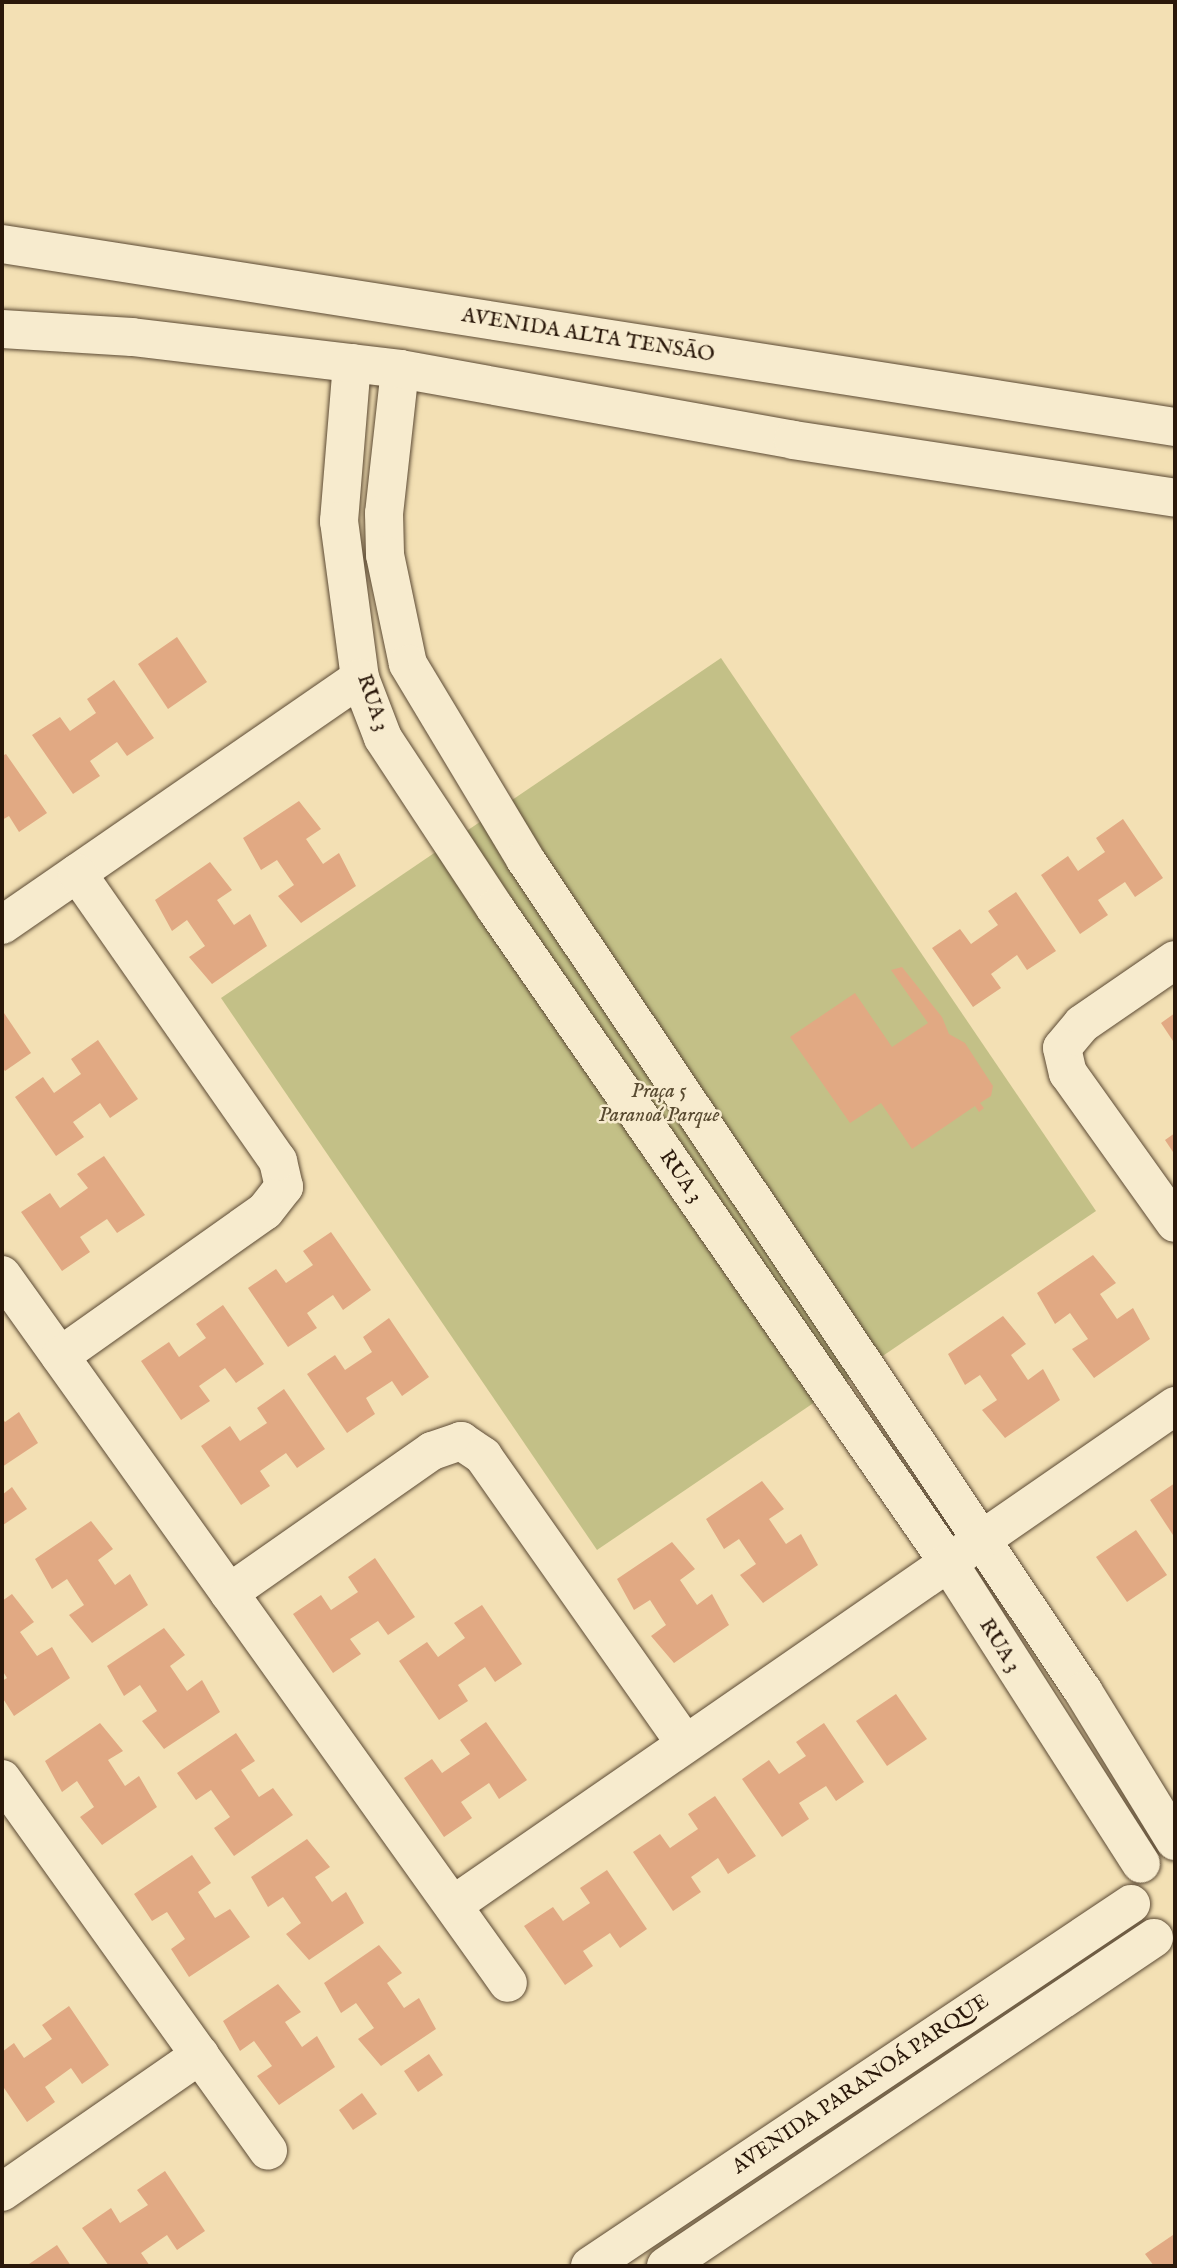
<!DOCTYPE html>
<html>
<head>
<meta charset="utf-8">
<style>
  body { margin:0 }
  #map { position:relative; width:1177px; height:2268px; overflow:hidden; background:#f3e0b4; font-family:"IM FELL English",serif }
  div>[style] { position:absolute }
  .green>* { inset:0; background:#c3c087 }
  .building>* { inset:0; background:#e1a983 }
  .roads { filter:drop-shadow(0 0 2px #5c4a34) drop-shadow(0 0 2px #5c4a34) }
  .street>* { height:38px; margin:-19px; padding:0 19px; transform-origin:19px; border-radius:19px; background:#f7ebce }
  .secondary>* { height:38px; margin:-19px; padding:0 19px; transform-origin:19px; border-radius:19px; background:#f7ebce }
  span { translate:-50% -50%; white-space:nowrap; text-align:center; line-height:1.15; -webkit-text-stroke:5px #f7ebce; paint-order:stroke }
  .street-label { font-size:21px; color:#2a180a }
  .park-label { font-size:21px; color:#584a30; font-style:italic }
  .frame { position:absolute; inset:0; border:4px solid #2a180a; pointer-events:none }
</style>
</head>
<body>
<div id="map">
  <div class="green">
    <i style="clip-path:polygon(721px 658px,1096px 1211px,597px 1550px,221px 998px)"></i>
  </div>
  <div class="building">
    <i style="clip-path:polygon(177px 637px,207px 682px,168px 709px,138px 664px)"></i>
    <i style="clip-path:polygon(114px 680px,154px 738px,127px 756px,117px 742px,90px 761px,100px 776px,73px 794px,32px 735px,60px 717px,70px 731px,96px 713px,87px 699px)"></i>
    <i style="clip-path:polygon(6px 754px,47px 813px,19px 832px,9px 816px,2px 820px,2px 756px)"></i>
    <i style="clip-path:polygon(299px 801px,321px 829px,306px 839px,323px 864px,339px 853px,356px 886px,301px 923px,278px 896px,294px 885px,277px 860px,261px 870px,243px 838px)"></i>
    <i style="clip-path:polygon(1123px 819px,1163px 878px,1135px 897px,1125px 882px,1098px 900px,1108px 915px,1080px 934px,1041px 875px,1068px 856px,1078px 871px,1105px 852px,1096px 838px)"></i>
    <i style="clip-path:polygon(210px 862px,232px 890px,217px 900px,234px 925px,250px 914px,267px 946px,212px 984px,189px 957px,205px 946px,187px 920px,172px 931px,155px 900px)"></i>
    <i style="clip-path:polygon(1016px 892px,1056px 951px,1027px 970px,1017px 955px,991px 974px,1001px 988px,973px 1007px,932px 948px,960px 929px,971px 944px,998px 925px,988px 911px)"></i>
    <i style="clip-path:polygon(902px 967px,942px 1017px,949px 1034px,965px 1043px,993px 1086px,991px 1096px,980px 1103px,984px 1108px,979px 1112px,975px 1106px,912px 1149px,881px 1103px,850px 1123px,790px 1037px,855px 993px,892px 1047px,928px 1023px,891px 970px)"></i>
    <i style="clip-path:polygon(2px 1010px,31px 1053px,5px 1071px,2px 1067px)"></i>
    <i style="clip-path:polygon(1175px 1013px,1175px 1044px,1161px 1023px)"></i>
    <i style="clip-path:polygon(98px 1040px,138px 1099px,110px 1118px,100px 1103px,73px 1122px,84px 1137px,56px 1156px,15px 1097px,43px 1077px,54px 1093px,81px 1074px,71px 1059px)"></i>
    <i style="clip-path:polygon(1175px 1133px,1175px 1155px,1165px 1140px)"></i>
    <i style="clip-path:polygon(104px 1156px,145px 1215px,117px 1233px,107px 1219px,80px 1237px,90px 1252px,62px 1271px,21px 1212px,50px 1193px,60px 1208px,88px 1188px,77px 1174px)"></i>
    <i style="clip-path:polygon(331px 1232px,371px 1290px,343px 1310px,333px 1295px,307px 1313px,317px 1328px,288px 1347px,248px 1288px,276px 1269px,286px 1283px,313px 1265px,303px 1251px)"></i>
    <i style="clip-path:polygon(1093px 1255px,1116px 1283px,1100px 1294px,1117px 1319px,1133px 1308px,1150px 1339px,1094px 1378px,1072px 1349px,1088px 1339px,1070px 1313px,1055px 1324px,1037px 1293px)"></i>
    <i style="clip-path:polygon(223px 1305px,264px 1364px,236px 1383px,225px 1368px,199px 1386px,210px 1401px,181px 1420px,141px 1361px,169px 1342px,179px 1357px,206px 1338px,196px 1324px)"></i>
    <i style="clip-path:polygon(1003px 1316px,1026px 1344px,1011px 1355px,1028px 1380px,1043px 1369px,1060px 1400px,1005px 1438px,982px 1410px,997px 1400px,980px 1375px,965px 1385px,948px 1354px)"></i>
    <i style="clip-path:polygon(389px 1318px,429px 1377px,402px 1396px,392px 1381px,366px 1398px,375px 1414px,347px 1433px,307px 1374px,335px 1355px,345px 1370px,372px 1352px,363px 1337px)"></i>
    <i style="clip-path:polygon(284px 1389px,325px 1449px,297px 1468px,286px 1453px,260px 1471px,270px 1486px,241px 1505px,201px 1446px,230px 1426px,240px 1441px,267px 1423px,257px 1408px)"></i>
    <i style="clip-path:polygon(19px 1412px,38px 1443px,2px 1467px,2px 1418px,5px 1422px)"></i>
    <i style="clip-path:polygon(762px 1481px,784px 1509px,769px 1519px,786px 1544px,801px 1534px,818px 1565px,763px 1603px,740px 1575px,756px 1564px,739px 1539px,724px 1549px,706px 1519px)"></i>
    <i style="clip-path:polygon(1175px 1483px,1175px 1538px,1150px 1500px)"></i>
    <i style="clip-path:polygon(12px 1487px,27px 1509px,3px 1525px,2px 1495px)"></i>
    <i style="clip-path:polygon(91px 1521px,113px 1549px,98px 1560px,115px 1585px,130px 1574px,148px 1605px,92px 1643px,69px 1615px,84px 1605px,67px 1579px,52px 1589px,35px 1559px)"></i>
    <i style="clip-path:polygon(1136px 1530px,1167px 1575px,1127px 1602px,1096px 1557px)"></i>
    <i style="clip-path:polygon(672px 1542px,695px 1569px,680px 1580px,697px 1605px,712px 1594px,729px 1625px,674px 1663px,651px 1636px,666px 1625px,650px 1600px,634px 1610px,617px 1579px)"></i>
    <i style="clip-path:polygon(375px 1558px,415px 1617px,388px 1635px,378px 1621px,350px 1639px,361px 1654px,333px 1673px,293px 1614px,321px 1595px,331px 1610px,358px 1592px,348px 1577px)"></i>
    <i style="clip-path:polygon(12px 1594px,34px 1622px,20px 1632px,37px 1656px,52px 1647px,70px 1678px,14px 1716px,2px 1697px,2px 1681px,7px 1678px,2px 1670px,2px 1601px)"></i>
    <i style="clip-path:polygon(482px 1605px,522px 1664px,495px 1682px,485px 1667px,458px 1685px,468px 1701px,439px 1720px,399px 1661px,427px 1642px,438px 1657px,465px 1638px,454px 1623px)"></i>
    <i style="clip-path:polygon(164px 1628px,185px 1655px,170px 1666px,187px 1691px,202px 1680px,220px 1712px,164px 1749px,142px 1721px,157px 1711px,140px 1685px,124px 1696px,107px 1666px)"></i>
    <i style="clip-path:polygon(896px 1694px,927px 1739px,887px 1766px,856px 1721px)"></i>
    <i style="clip-path:polygon(486px 1722px,527px 1780px,499px 1799px,489px 1783px,461px 1802px,472px 1818px,444px 1837px,404px 1778px,432px 1759px,442px 1773px,470px 1754px,460px 1740px)"></i>
    <i style="clip-path:polygon(100px 1723px,123px 1751px,108px 1760px,125px 1786px,139px 1776px,157px 1807px,102px 1845px,80px 1817px,94px 1807px,77px 1781px,62px 1792px,45px 1761px)"></i>
    <i style="clip-path:polygon(824px 1723px,864px 1782px,836px 1801px,826px 1786px,799px 1803px,809px 1819px,782px 1837px,742px 1779px,769px 1760px,779px 1774px,806px 1756px,796px 1742px)"></i>
    <i style="clip-path:polygon(236px 1733px,255px 1761px,241px 1770px,259px 1797px,273px 1788px,293px 1815px,234px 1856px,214px 1828px,230px 1817px,211px 1790px,196px 1800px,177px 1773px)"></i>
    <i style="clip-path:polygon(715px 1796px,756px 1856px,728px 1874px,718px 1858px,691px 1877px,701px 1892px,673px 1911px,633px 1852px,660px 1834px,670px 1848px,698px 1829px,688px 1814px)"></i>
    <i style="clip-path:polygon(307px 1839px,330px 1867px,315px 1877px,332px 1902px,346px 1892px,364px 1923px,309px 1960px,286px 1934px,301px 1923px,283px 1897px,268px 1907px,251px 1877px)"></i>
    <i style="clip-path:polygon(192px 1855px,211px 1883px,198px 1892px,215px 1918px,230px 1909px,250px 1937px,189px 1977px,171px 1949px,185px 1939px,167px 1912px,152px 1921px,134px 1894px)"></i>
    <i style="clip-path:polygon(607px 1870px,647px 1929px,620px 1948px,610px 1933px,583px 1951px,593px 1966px,565px 1985px,524px 1926px,553px 1907px,563px 1921px,590px 1903px,580px 1888px)"></i>
    <i style="clip-path:polygon(379px 1945px,402px 1973px,387px 1983px,404px 2008px,419px 1998px,436px 2029px,381px 2066px,358px 2039px,374px 2028px,356px 2003px,341px 2013px,324px 1983px)"></i>
    <i style="clip-path:polygon(278px 1984px,301px 2012px,285px 2022px,302px 2047px,317px 2036px,335px 2067px,279px 2105px,257px 2076px,272px 2066px,254px 2041px,240px 2051px,223px 2021px)"></i>
    <i style="clip-path:polygon(69px 2006px,109px 2065px,82px 2084px,71px 2068px,45px 2087px,55px 2102px,27px 2122px,2px 2085px,2px 2052px,14px 2043px,24px 2058px,52px 2039px,42px 2025px)"></i>
    <i style="clip-path:polygon(429px 2054px,443px 2075px,418px 2092px,404px 2071px)"></i>
    <i style="clip-path:polygon(362px 2093px,377px 2114px,353px 2130px,339px 2110px)"></i>
    <i style="clip-path:polygon(165px 2171px,205px 2231px,177px 2250px,167px 2235px,141px 2253px,150px 2266px,109px 2266px,82px 2228px,111px 2208px,120px 2223px,148px 2205px,137px 2190px)"></i>
    <i style="clip-path:polygon(1173px 2235px,1175px 2266px,1154px 2266px,1145px 2254px)"></i>
    <i style="clip-path:polygon(57px 2245px,71px 2266px,31px 2266px,29px 2264px)"></i>
  </div>
  <div class="roads">
    <div class="street">
      <i style="left:352px;top:363px;width:159px;rotate:94.7deg"></i>
      <i style="left:339px;top:521px;width:158px;rotate:82.4deg"></i>
      <i style="left:360px;top:678px;width:64px;rotate:69deg"></i>
      <i style="left:383px;top:738px;width:204px;rotate:56.6deg"></i>
      <i style="left:495px;top:908px;width:796px;rotate:55.29deg"></i>
      <i style="left:948px;top:1562px;width:358px;rotate:57.4deg"></i>
      <i style="left:400px;top:369px;width:145px;rotate:96.3deg"></i>
      <i style="left:384px;top:513px;width:42px;rotate:88.6deg"></i>
      <i style="left:385px;top:555px;width:111px;rotate:78.1deg"></i>
      <i style="left:408px;top:664px;width:227px;rotate:59deg"></i>
      <i style="left:525px;top:859px;width:1002px;rotate:56.15deg"></i>
      <i style="left:1083px;top:1691px;width:176px;rotate:58.5deg"></i>
      <i style="left:2px;top:925px;width:435px;rotate:-34.6deg"></i>
      <i style="left:1175px;top:960px;width:113px;rotate:145.5deg"></i>
      <i style="left:1082px;top:1024px;width:31px;rotate:130deg"></i>
      <i style="left:1062px;top:1048px;width:26px;rotate:77deg"></i>
      <i style="left:1068px;top:1073px;width:184px;rotate:54.5deg"></i>
      <i style="left:2px;top:1275px;width:870px;rotate:54.45deg"></i>
      <i style="left:60px;top:1356px;width:251px;rotate:-35.3deg"></i>
      <i style="left:265px;top:1211px;width:31px;rotate:-52deg"></i>
      <i style="left:284px;top:1187px;width:27px;rotate:-103deg"></i>
      <i style="left:278px;top:1161px;width:351px;rotate:-124.9deg"></i>
      <i style="left:229px;top:1593px;width:248px;rotate:-35deg"></i>
      <i style="left:432px;top:1451px;width:31px;rotate:-19deg"></i>
      <i style="left:461px;top:1441px;width:27px;rotate:34deg"></i>
      <i style="left:483px;top:1456px;width:351px;rotate:54.9deg"></i>
      <i style="left:2px;top:1779px;width:457px;rotate:54.4deg"></i>
      <i style="left:453px;top:1905px;width:878px;rotate:-34.65deg"></i>
      <i style="left:2px;top:2192px;width:241px;rotate:-34.7deg"></i>
      <i style="left:590px;top:2266px;width:651px;rotate:-33.79deg"></i>
      <i style="left:666px;top:2266px;width:588px;rotate:-33.91deg"></i>
    </div>
    <div class="secondary">
      <i style="left:2px;top:244px;width:1187px;rotate:8.87deg"></i>
      <i style="left:2px;top:329px;width:130px;rotate:3.5deg"></i>
      <i style="left:132px;top:337px;width:270px;rotate:6.8deg"></i>
      <i style="left:400px;top:369px;width:399px;rotate:10.2deg"></i>
      <i style="left:793px;top:440px;width:386px;rotate:8.6deg"></i>
    </div>
  </div>
  <div class="street-label">
    <span style="left:588px;top:336px;rotate:9deg">AVENIDA ALTA TENSĀO</span>
    <span style="left:372px;top:703px;rotate:71deg">RUA 3</span>
    <span style="left:680px;top:1177px;rotate:55deg">RUA 3</span>
    <span style="left:999px;top:1646px;rotate:58deg">RUA 3</span>
    <span style="left:861px;top:2085px;rotate:-34deg">AVENIDA PARANOÁ PARQUE</span>
  </div>
  <div class="park-label">
    <span style="left:659px;top:1104px">Praça 5<br>Paranoá Parque</span>
  </div>
  <div class="frame"></div>
</div>
</body>
</html>
